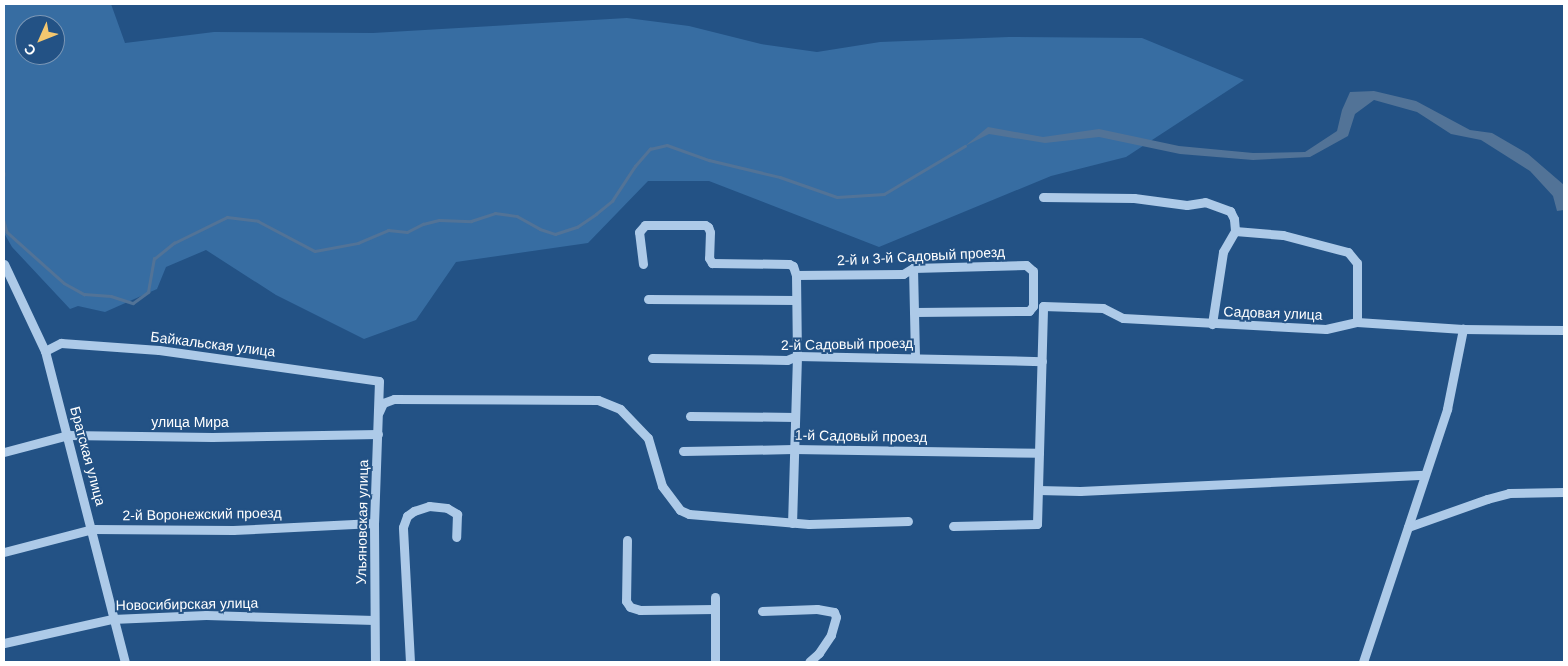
<!DOCTYPE html>
<html>
<head>
<meta charset="utf-8">
<style>
  body { margin:0 }
  #map { position:relative; width:1568px; height:666px; overflow:hidden; background:#235285; font-family:Arial,sans-serif }
  div>[style] { position:absolute }
  .green>* { inset:0; background:#376da2 }
  .water>* { inset:0; background:#527397 }
  .stream>* { height:2.5px; margin:-1.25px; padding:0 1.25px; transform-origin:1.25px; border-radius:1.25px; background:#527397 }
  .minor>* { height:9px; margin:-4.5px; padding:0 4.5px; transform-origin:4.5px; border-radius:4.5px; background:#adcae8 }
  span { translate:-50% -50%; white-space:nowrap; text-align:center; line-height:1.15; -webkit-text-stroke:4px #235285; paint-order:stroke }
  .street-label { font-size:14px; color:#fff }
  .frame { position:absolute; inset:0; border:5px solid #fff; pointer-events:none }
  .north { position:absolute; left:15px; top:15px; width:50px; height:50px; box-sizing:border-box; background:#235285; border:1px solid #7b97b6; border-radius:50%; rotate:226deg; font-size:14px; font-weight:700; line-height:20px; text-align:center; color:#fff }
  .north::after { content:''; display:block; margin:auto; width:18px; height:22px; background:#f4c76f; clip-path:polygon(50% 0,100% 100%,50% 72%,0 100%) }
</style>
</head>
<body>
<div id="map">
  <div class="green">
    <i style="clip-path:polygon(evenodd,4px 4px,111px 4px,125px 43px,214px 32px,373px 33px,627px 18px,689px 26px,761px 44px,817px 52px,880px 42px,1009px 37px,1142px 38px,1244px 80px,1126px 157px,1051px 176px,879px 247px,709px 181px,648px 181px,588px 243px,456px 262px,416px 320px,364px 339px,276px 295px,206px 250px,166px 267px,157px 289px,105px 312px,78px 306px,70px 309px,12px 247px,4px 233px,4px 4px,25px 25px,55px 25px,55px 55px,25px 55px,25px 25px)"></i>
  </div>
  <div class="water">
    <i style="clip-path:polygon(1374px 91px,1416px 101px,1470px 130px,1492px 133px,1528px 154px,1564px 185px,1564px 210px,1557px 211px,1553px 196px,1530px 171px,1481px 140px,1451px 134px,1417px 112px,1374px 100px,1355px 114px,1348px 136px,1310px 157px,1253px 160px,1180px 154px,1099px 137px,1045px 143px,989px 134px,965px 146px,988px 127px,1043px 137px,1099px 129px,1179px 146px,1253px 153px,1305px 152px,1337px 131px,1342px 110px,1350px 92px)"></i>
  </div>
  <div class="stream">
    <i style="left:4px;top:173px;width:2px;rotate:90deg"></i>
    <i style="left:4px;top:221px;width:11px;rotate:75deg"></i>
    <i style="left:7px;top:232px;width:76px;rotate:41.8deg"></i>
    <i style="left:64px;top:283px;width:23px;rotate:29deg"></i>
    <i style="left:84px;top:294px;width:27px;rotate:4deg"></i>
    <i style="left:111px;top:296px;width:23px;rotate:18deg"></i>
    <i style="left:133px;top:303px;width:19px;rotate:-36deg"></i>
    <i style="left:148px;top:292px;width:34px;rotate:-80deg"></i>
    <i style="left:154px;top:259px;width:26px;rotate:-39deg"></i>
    <i style="left:174px;top:243px;width:59px;rotate:-26.1deg"></i>
    <i style="left:227px;top:217px;width:31px;rotate:7deg"></i>
    <i style="left:258px;top:221px;width:64px;rotate:27.8deg"></i>
    <i style="left:315px;top:251px;width:44px;rotate:-10.5deg"></i>
    <i style="left:358px;top:243px;width:33px;rotate:-23deg"></i>
    <i style="left:388px;top:230px;width:19px;rotate:6deg"></i>
    <i style="left:407px;top:232px;width:18px;rotate:-27deg"></i>
    <i style="left:423px;top:224px;width:16px;rotate:-14deg"></i>
    <i style="left:439px;top:220px;width:32px;rotate:2deg"></i>
    <i style="left:471px;top:221px;width:25px;rotate:-18deg"></i>
    <i style="left:495px;top:213px;width:22px;rotate:8deg"></i>
    <i style="left:517px;top:216px;width:26px;rotate:29deg"></i>
    <i style="left:540px;top:229px;width:16px;rotate:18deg"></i>
    <i style="left:555px;top:234px;width:23px;rotate:-18deg"></i>
    <i style="left:577px;top:227px;width:23px;rotate:-34deg"></i>
    <i style="left:596px;top:214px;width:21px;rotate:-39deg"></i>
    <i style="left:612px;top:201px;width:42px;rotate:-56.7deg"></i>
    <i style="left:635px;top:166px;width:23px;rotate:-49deg"></i>
    <i style="left:650px;top:149px;width:17px;rotate:-13deg"></i>
    <i style="left:667px;top:145px;width:45px;rotate:19.7deg"></i>
    <i style="left:709px;top:160px;width:73px;rotate:13.5deg"></i>
    <i style="left:780px;top:177px;width:60px;rotate:19.3deg"></i>
    <i style="left:837px;top:197px;width:47px;rotate:-3.7deg"></i>
    <i style="left:884px;top:194px;width:94px;rotate:-30.7deg"></i>
  </div>
  <div class="minor">
    <i style="left:1043px;top:197px;width:91px;rotate:0.6deg"></i>
    <i style="left:1134px;top:198px;width:53px;rotate:7.5deg"></i>
    <i style="left:1187px;top:205px;width:18px;rotate:-9deg"></i>
    <i style="left:1205px;top:202px;width:27px;rotate:20deg"></i>
    <i style="left:1230px;top:211px;width:9px;rotate:63deg"></i>
    <i style="left:1234px;top:219px;width:12px;rotate:85deg"></i>
    <i style="left:1235px;top:231px;width:24px;rotate:120deg"></i>
    <i style="left:1223px;top:252px;width:73px;rotate:98.7deg"></i>
    <i style="left:1235px;top:231px;width:48px;rotate:4.8deg"></i>
    <i style="left:1283px;top:235px;width:67px;rotate:14.7deg"></i>
    <i style="left:1348px;top:252px;width:14px;rotate:51deg"></i>
    <i style="left:1357px;top:263px;width:59px;rotate:90deg"></i>
    <i style="left:4px;top:264px;width:96px;rotate:64.8deg"></i>
    <i style="left:45px;top:351px;width:321px;rotate:75.6deg"></i>
    <i style="left:643px;top:264px;width:32px;rotate:-97deg"></i>
    <i style="left:639px;top:232px;width:9px;rotate:-49deg"></i>
    <i style="left:645px;top:225px;width:60px"></i>
    <i style="left:705px;top:225px;width:4px;rotate:34deg"></i>
    <i style="left:708px;top:227px;width:5px;rotate:68deg"></i>
    <i style="left:710px;top:232px;width:26px;rotate:92deg"></i>
    <i style="left:709px;top:258px;width:6px;rotate:59deg"></i>
    <i style="left:712px;top:263px;width:77px;rotate:0.7deg"></i>
    <i style="left:789px;top:264px;width:4px;rotate:27deg"></i>
    <i style="left:793px;top:266px;width:9px;rotate:72deg"></i>
    <i style="left:796px;top:275px;width:81px;rotate:89.3deg"></i>
    <i style="left:797px;top:356px;width:167px;rotate:91.7deg"></i>
    <i style="left:913px;top:268px;width:89px;rotate:88.7deg"></i>
    <i style="left:796px;top:275px;width:107px;rotate:-0.5deg"></i>
    <i style="left:903px;top:274px;width:12px;rotate:-31deg"></i>
    <i style="left:913px;top:268px;width:113px;rotate:-1.5deg"></i>
    <i style="left:1026px;top:265px;width:9px;rotate:41deg"></i>
    <i style="left:1033px;top:271px;width:35px;rotate:90deg"></i>
    <i style="left:1033px;top:306px;width:6px;rotate:129deg"></i>
    <i style="left:1029px;top:311px;width:115px;rotate:179.5deg"></i>
    <i style="left:648px;top:299px;width:148px;rotate:0.4deg"></i>
    <i style="left:45px;top:351px;width:18px;rotate:-27deg"></i>
    <i style="left:61px;top:343px;width:98px;rotate:4.1deg"></i>
    <i style="left:159px;top:350px;width:222px;rotate:8deg"></i>
    <i style="left:379px;top:381px;width:142px;rotate:92deg"></i>
    <i style="left:374px;top:523px;width:139px;rotate:89.6deg"></i>
    <i style="left:652px;top:358px;width:135px;rotate:0.8deg"></i>
    <i style="left:787px;top:360px;width:11px;rotate:-22deg"></i>
    <i style="left:797px;top:356px;width:245px;rotate:1.2deg"></i>
    <i style="left:379px;top:412px;width:10px;rotate:-66deg"></i>
    <i style="left:383px;top:403px;width:12px;rotate:-20deg"></i>
    <i style="left:394px;top:399px;width:204px;rotate:0.3deg"></i>
    <i style="left:598px;top:400px;width:24px;rotate:22deg"></i>
    <i style="left:620px;top:409px;width:40px;rotate:46deg"></i>
    <i style="left:648px;top:438px;width:50px;rotate:73.7deg"></i>
    <i style="left:662px;top:486px;width:30px;rotate:53deg"></i>
    <i style="left:680px;top:510px;width:10px;rotate:24deg"></i>
    <i style="left:689px;top:514px;width:120px;rotate:4.8deg"></i>
    <i style="left:809px;top:524px;width:99px;rotate:-1.7deg"></i>
    <i style="left:690px;top:416px;width:105px;rotate:0.5deg"></i>
    <i style="left:683px;top:451px;width:110px;rotate:-1deg"></i>
    <i style="left:793px;top:449px;width:246px;rotate:0.9deg"></i>
    <i style="left:4px;top:452px;width:66px;rotate:-14.9deg"></i>
    <i style="left:68px;top:435px;width:144px;rotate:0.8deg"></i>
    <i style="left:212px;top:437px;width:166px;rotate:-1deg"></i>
    <i style="left:1038px;top:490px;width:42px;rotate:1.4deg"></i>
    <i style="left:1080px;top:491px;width:345px;rotate:-2.7deg"></i>
    <i style="left:953px;top:526px;width:84px;rotate:-1.4deg"></i>
    <i style="left:1037px;top:524px;width:218px;rotate:-88.4deg"></i>
    <i style="left:1043px;top:306px;width:60px;rotate:1.9deg"></i>
    <i style="left:1103px;top:308px;width:22px;rotate:27deg"></i>
    <i style="left:1123px;top:318px;width:203px;rotate:3.1deg"></i>
    <i style="left:1326px;top:329px;width:32px;rotate:-13deg"></i>
    <i style="left:1357px;top:322px;width:106px;rotate:3.8deg"></i>
    <i style="left:1463px;top:329px;width:101px;rotate:0.6deg"></i>
    <i style="left:1408px;top:527px;width:84px;rotate:-19.5deg"></i>
    <i style="left:1487px;top:499px;width:23px;rotate:-15deg"></i>
    <i style="left:1509px;top:493px;width:55px;rotate:-1deg"></i>
    <i style="left:627px;top:540px;width:61px;rotate:90.9deg"></i>
    <i style="left:626px;top:601px;width:7px;rotate:56deg"></i>
    <i style="left:630px;top:607px;width:10px;rotate:17deg"></i>
    <i style="left:640px;top:610px;width:75px;rotate:-0.8deg"></i>
    <i style="left:4px;top:552px;width:92px;rotate:-14.5deg"></i>
    <i style="left:93px;top:529px;width:140px;rotate:0.4deg"></i>
    <i style="left:233px;top:530px;width:141px;rotate:-2.8deg"></i>
    <i style="left:762px;top:611px;width:55px;rotate:-2.1deg"></i>
    <i style="left:817px;top:609px;width:17px;rotate:10deg"></i>
    <i style="left:834px;top:612px;width:5px;rotate:68deg"></i>
    <i style="left:836px;top:617px;width:19px;rotate:106deg"></i>
    <i style="left:831px;top:635px;width:22px;rotate:124deg"></i>
    <i style="left:819px;top:653px;width:13px;rotate:138deg"></i>
    <i style="left:4px;top:643px;width:111px;rotate:-12.5deg"></i>
    <i style="left:112px;top:619px;width:94px;rotate:-2.4deg"></i>
    <i style="left:206px;top:615px;width:168px;rotate:1.7deg"></i>
    <i style="left:410px;top:662px;width:135px;rotate:-93deg"></i>
    <i style="left:403px;top:527px;width:12px;rotate:-70deg"></i>
    <i style="left:407px;top:516px;width:9px;rotate:-36deg"></i>
    <i style="left:414px;top:511px;width:16px;rotate:-18deg"></i>
    <i style="left:429px;top:506px;width:18px;rotate:6deg"></i>
    <i style="left:447px;top:508px;width:12px;rotate:31deg"></i>
    <i style="left:457px;top:514px;width:23px;rotate:92deg"></i>
    <i style="left:715px;top:662px;width:65px;rotate:-90deg"></i>
    <i style="left:1363px;top:662px;width:267px;rotate:-71.6deg"></i>
    <i style="left:1447px;top:409px;width:82px;rotate:-78.7deg"></i>
  </div>
  <div class="street-label">
    <span style="left:921px;top:256px;rotate:-3deg">2-й и 3-й Садовый проезд</span>
    <span style="left:1273px;top:313px;rotate:2deg">Садовая улица</span>
    <span style="left:213px;top:344px;rotate:7deg">Байкальская улица</span>
    <span style="left:847px;top:344px;rotate:-1deg">2-й Садовый проезд</span>
    <span style="left:190px;top:422px">улица Мира</span>
    <span style="left:861px;top:436px;rotate:1deg">1-й Садовый проезд</span>
    <span style="left:88px;top:456px;rotate:75deg">Братская улица</span>
    <span style="left:202px;top:514px;rotate:-1deg">2-й Воронежский проезд</span>
    <span style="left:362px;top:522px;rotate:-89deg">Ульяновская улица</span>
    <span style="left:187px;top:604px;rotate:-1deg">Новосибирская улица</span>
  </div>
  <div class="frame"></div>
  <div class="north">С</div>
</div>
</body>
</html>
